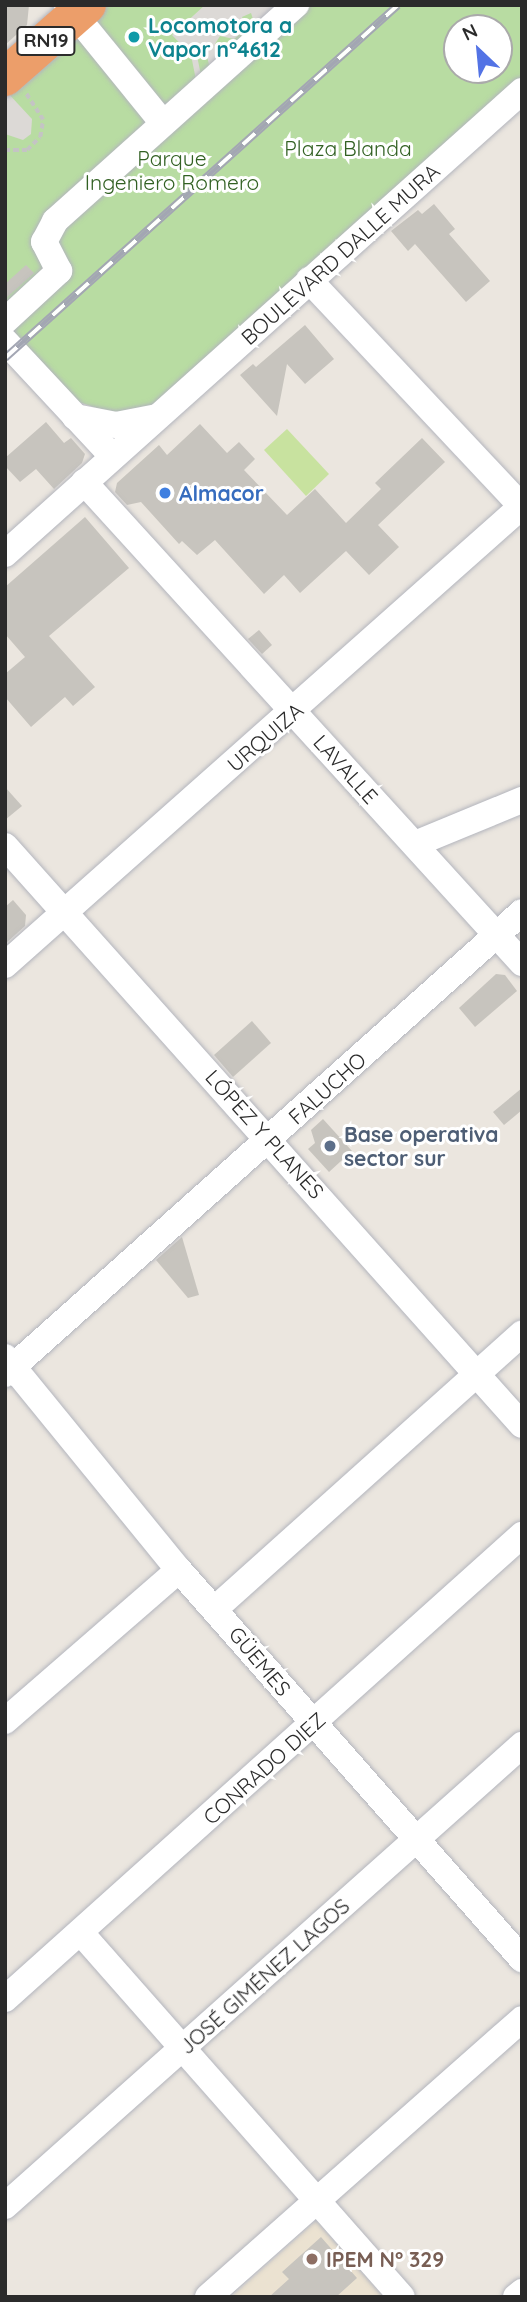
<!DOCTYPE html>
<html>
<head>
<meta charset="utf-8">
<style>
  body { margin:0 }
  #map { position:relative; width:527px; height:2302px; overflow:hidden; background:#ebe6df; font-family:Quicksand,sans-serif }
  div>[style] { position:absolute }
  .education>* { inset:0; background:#ebe2d1 }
  .green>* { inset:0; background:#b8dca2 }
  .pitch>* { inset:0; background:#c8e29f }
  .plaza>* { inset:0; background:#dcd9d6 }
  .building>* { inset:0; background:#c7c4be }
  .path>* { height:3.5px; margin-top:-1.75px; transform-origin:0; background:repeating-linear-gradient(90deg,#c4c4c4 0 5px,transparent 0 8.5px) }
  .roads { filter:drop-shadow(0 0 2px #b3b5bd) drop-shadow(0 0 2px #b3b5bd) }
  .minor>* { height:26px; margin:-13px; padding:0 13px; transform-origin:13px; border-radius:13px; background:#fff }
  .highway>* { height:38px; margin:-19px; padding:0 19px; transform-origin:19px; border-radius:19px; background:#ec9e6a }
  .rail>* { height:8px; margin-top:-4px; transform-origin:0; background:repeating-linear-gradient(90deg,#fff 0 16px,#a3a6b3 0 32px); box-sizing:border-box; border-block:2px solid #a3a6b3 }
  .dots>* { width:19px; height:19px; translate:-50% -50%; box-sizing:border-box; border:4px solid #fff; border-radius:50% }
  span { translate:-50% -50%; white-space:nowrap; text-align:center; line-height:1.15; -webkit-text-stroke:6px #fff; paint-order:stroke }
  .shield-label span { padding:2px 5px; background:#fff; border:2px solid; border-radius:5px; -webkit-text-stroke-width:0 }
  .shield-label { font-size:19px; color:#2b2b2b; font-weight:700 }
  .culture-label { font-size:21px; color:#0d838f; font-weight:700 }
  .left { translate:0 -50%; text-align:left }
  .park-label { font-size:21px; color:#326123 }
  .street-label { font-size:21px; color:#2b2b2b }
  .shop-label { font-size:21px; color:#366cbe; font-weight:700 }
  .service-label { font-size:21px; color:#4e5e75; font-weight:700 }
  .education-label { font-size:21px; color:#785e54; font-weight:700 }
  .frame { position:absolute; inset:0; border:7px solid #2b2b2b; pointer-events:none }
  .north { position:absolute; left:443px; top:14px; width:70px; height:70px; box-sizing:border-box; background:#fff; border:2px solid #aaa; border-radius:50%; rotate:334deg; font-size:19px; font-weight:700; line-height:28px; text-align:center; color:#2b2b2b }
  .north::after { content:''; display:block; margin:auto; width:24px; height:32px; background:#5373e5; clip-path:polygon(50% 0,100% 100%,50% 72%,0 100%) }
</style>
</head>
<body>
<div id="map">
  <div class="education">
    <i style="clip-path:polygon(316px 2221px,383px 2297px,231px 2297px)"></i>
  </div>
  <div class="green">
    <i style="clip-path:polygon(evenodd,102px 5px,522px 5px,522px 77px,159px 406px,114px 414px,73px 400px,5px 323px,5px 90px,102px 5px,457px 28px,499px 28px,499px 70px,457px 70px,457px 28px)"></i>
  </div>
  <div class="pitch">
    <i style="clip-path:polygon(287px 429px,329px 474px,306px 496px,264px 450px)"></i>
  </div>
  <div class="plaza">
    <i style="clip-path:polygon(205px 5px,282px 5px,256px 28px,251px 13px,242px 17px,246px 29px,234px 39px,220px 36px,215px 44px,232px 48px,210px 68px,206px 53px,197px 56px,201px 75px,196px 80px,191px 55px,172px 35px)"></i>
    <i style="clip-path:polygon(6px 91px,32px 119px,31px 134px,23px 140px,5px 134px)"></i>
  </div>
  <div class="building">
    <i style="clip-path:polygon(5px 5px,29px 5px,27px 25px,5px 45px)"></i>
    <i style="clip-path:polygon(434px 204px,455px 229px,449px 234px,490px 281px,466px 302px,415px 244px,408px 251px,391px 231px,418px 210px,422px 214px)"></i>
    <i style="clip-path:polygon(26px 265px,34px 273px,5px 299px,5px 284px)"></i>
    <i style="clip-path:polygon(305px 325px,334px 359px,305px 384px,287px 364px,277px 416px,240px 375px,253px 364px,256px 367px)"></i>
    <i style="clip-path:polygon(46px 422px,64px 443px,71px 438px,85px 454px,82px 463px,54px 489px,36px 469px,20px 482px,5px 466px,5px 458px)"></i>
    <i style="clip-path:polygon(200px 424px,227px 453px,239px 442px,255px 459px,244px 470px,287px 515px,315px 489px,346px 523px,381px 489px,375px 483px,422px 438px,445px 462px,378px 525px,399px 547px,369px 575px,346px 551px,300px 593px,284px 575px,264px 594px,215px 540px,197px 555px,182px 541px,179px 544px,141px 502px,127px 505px,115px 492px,117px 483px,159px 445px,167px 455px)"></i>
    <i style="clip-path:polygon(85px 517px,129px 568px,49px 636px,95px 687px,73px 706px,65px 697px,31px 727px,5px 697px,5px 674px,25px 657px,5px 634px,5px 587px)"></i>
    <i style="clip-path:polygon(259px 630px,272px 645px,262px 654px,248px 639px)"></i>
    <i style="clip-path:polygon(5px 787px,22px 806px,5px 820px)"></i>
    <i style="clip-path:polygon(13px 900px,26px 915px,25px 926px,5px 944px,5px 907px)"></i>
    <i style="clip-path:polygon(496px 974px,505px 975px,517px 991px,475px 1027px,459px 1008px)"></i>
    <i style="clip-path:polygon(252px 1021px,271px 1043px,233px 1077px,214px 1055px)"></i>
    <i style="clip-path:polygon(522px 1088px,522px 1110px,504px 1125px,493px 1112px)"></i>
    <i style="clip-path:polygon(323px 1119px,352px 1151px,329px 1172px,308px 1149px,315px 1143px,311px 1130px)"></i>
    <i style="clip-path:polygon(182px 1237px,199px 1295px,188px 1298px,156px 1260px)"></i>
    <i style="clip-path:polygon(321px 2237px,357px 2278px,336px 2297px,269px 2297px,289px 2279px,282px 2272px)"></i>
  </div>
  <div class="path">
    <i style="left:5px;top:150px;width:22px"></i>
    <i style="left:27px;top:150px;width:18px;rotate:-45deg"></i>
    <i style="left:40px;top:137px;width:17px;rotate:-80deg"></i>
    <i style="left:43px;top:120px;width:31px;rotate:-123deg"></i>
  </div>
  <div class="roads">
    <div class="minor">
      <i style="left:67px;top:5px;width:152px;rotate:50.9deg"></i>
      <i style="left:309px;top:280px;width:311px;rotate:46.8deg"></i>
      <i style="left:5px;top:321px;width:74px;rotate:-42.8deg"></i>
      <i style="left:59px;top:271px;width:33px;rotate:-117deg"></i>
      <i style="left:44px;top:242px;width:24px;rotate:-62deg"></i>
      <i style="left:55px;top:221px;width:324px;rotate:-41.9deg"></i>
      <i style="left:5px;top:341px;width:158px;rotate:47deg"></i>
      <i style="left:75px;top:417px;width:42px;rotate:11deg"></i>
      <i style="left:116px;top:425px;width:42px;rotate:-11deg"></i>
      <i style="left:84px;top:482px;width:651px;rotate:47.68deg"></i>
      <i style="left:5px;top:554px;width:694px;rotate:-41.85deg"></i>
      <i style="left:415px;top:844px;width:116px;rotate:-22.4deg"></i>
      <i style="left:5px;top:846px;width:776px;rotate:48.24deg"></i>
      <i style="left:5px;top:965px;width:691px;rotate:-41.6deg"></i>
      <i style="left:5px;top:1357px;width:275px;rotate:50.8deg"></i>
      <i style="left:179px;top:1570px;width:519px;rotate:48.6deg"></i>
      <i style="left:5px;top:1374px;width:693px;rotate:-41.78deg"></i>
      <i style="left:216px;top:1608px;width:411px;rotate:-41.9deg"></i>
      <i style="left:5px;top:1721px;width:230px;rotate:-41deg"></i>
      <i style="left:81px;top:1933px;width:485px;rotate:48.6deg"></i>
      <i style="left:5px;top:1999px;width:695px;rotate:-41.91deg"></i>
      <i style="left:5px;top:2206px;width:693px;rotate:-41.72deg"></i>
      <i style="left:208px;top:2297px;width:419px;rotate:-41.5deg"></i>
      <i style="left:516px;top:2297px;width:8px;rotate:-40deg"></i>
    </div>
    <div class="highway">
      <i style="left:5px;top:77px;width:109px;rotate:-41.3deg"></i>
    </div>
  </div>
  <div class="rail">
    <i style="left:5px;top:358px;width:528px;rotate:-41.93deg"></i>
  </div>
  <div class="dots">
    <i style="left:134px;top:37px;background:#0f9aa8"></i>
    <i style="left:165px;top:493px;background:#3f7fe0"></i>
    <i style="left:330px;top:1146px;background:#5c6f8a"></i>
    <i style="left:312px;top:2259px;background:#8d6e63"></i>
  </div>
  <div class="shield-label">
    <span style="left:46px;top:41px">RN19</span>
  </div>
  <div class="culture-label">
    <span class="left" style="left:148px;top:37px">Locomotora a<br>Vapor n°4612</span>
  </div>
  <div class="park-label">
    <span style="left:348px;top:148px">Plaza Blanda</span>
    <span style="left:172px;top:170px">Parque<br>Ingeniero Romero</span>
  </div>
  <div class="street-label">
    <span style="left:340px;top:254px;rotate:-42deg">BOULEVARD DALLE MURA</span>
    <span style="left:265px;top:737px;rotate:-41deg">URQUIZA</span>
    <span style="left:346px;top:769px;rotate:48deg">LAVALLE</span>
    <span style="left:327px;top:1088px;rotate:-42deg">FALUCHO</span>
    <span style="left:265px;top:1134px;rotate:48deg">LÓPEZ Y PLANES</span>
    <span style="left:260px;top:1661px;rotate:50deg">GÜEMES</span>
    <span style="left:264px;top:1768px;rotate:-42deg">CONRADO DIEZ</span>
    <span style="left:264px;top:1976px;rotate:-42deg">JOSÉ GIMÉNEZ LAGOS</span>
  </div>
  <div class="shop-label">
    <span class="left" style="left:179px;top:493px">Almacor</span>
  </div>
  <div class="service-label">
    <span class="left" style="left:344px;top:1146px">Base operativa<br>sector sur</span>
  </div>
  <div class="education-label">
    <span class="left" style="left:326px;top:2259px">IPEM N° 329</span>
  </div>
  <div class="frame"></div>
  <div class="north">N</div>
</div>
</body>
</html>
